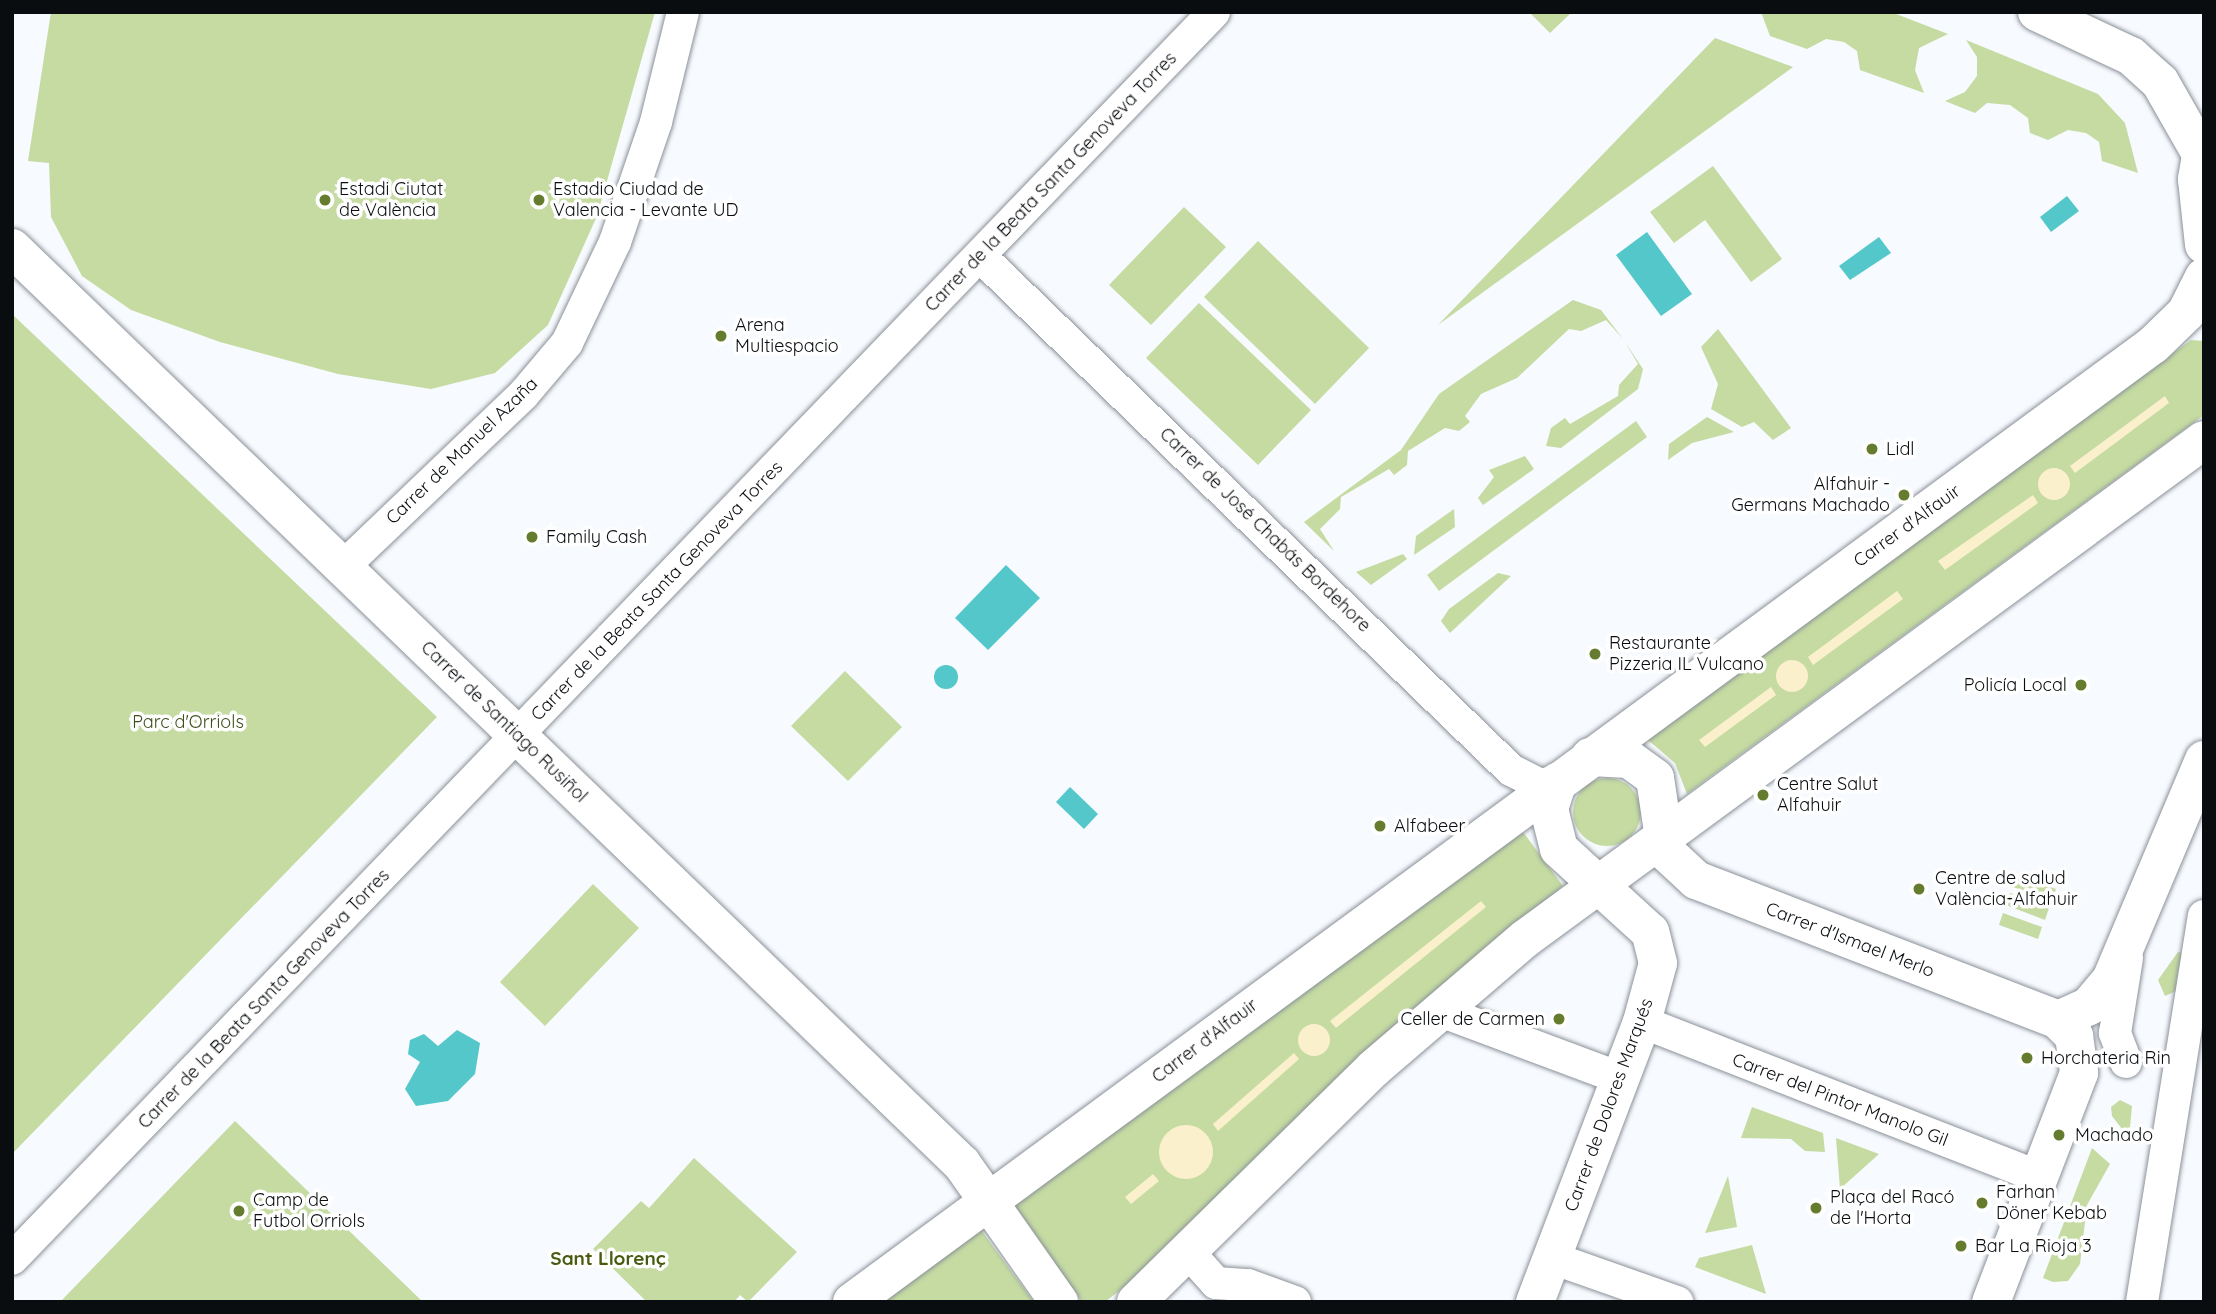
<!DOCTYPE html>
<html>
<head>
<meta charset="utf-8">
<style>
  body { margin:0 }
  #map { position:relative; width:2216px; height:1314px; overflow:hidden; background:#f7fafe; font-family:Quicksand,sans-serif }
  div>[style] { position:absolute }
  .green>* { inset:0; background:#c5dba2 }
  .round { border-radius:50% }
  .sand>* { inset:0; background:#faf0cb }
  .water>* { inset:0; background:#53c7c9 }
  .roads { filter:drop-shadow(0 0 2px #8a9199) drop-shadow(0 0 2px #8a9199) }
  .street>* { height:32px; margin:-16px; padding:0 16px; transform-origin:16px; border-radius:16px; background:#fff }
  .secondary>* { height:38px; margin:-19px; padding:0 19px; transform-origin:19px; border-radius:19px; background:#fff }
  .primary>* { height:38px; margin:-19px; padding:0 19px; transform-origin:19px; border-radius:19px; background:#fff }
  .dots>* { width:19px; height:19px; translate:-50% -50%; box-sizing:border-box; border:4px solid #fff; border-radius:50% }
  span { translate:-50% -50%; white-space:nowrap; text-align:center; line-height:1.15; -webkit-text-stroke:7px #fff; paint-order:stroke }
  .street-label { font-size:18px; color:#0a0d10 }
  .poi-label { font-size:18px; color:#0a0d10 }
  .left { translate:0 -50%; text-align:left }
  .right { translate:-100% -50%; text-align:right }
  .park-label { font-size:18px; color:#3e4f19 }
  .neighbourhood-label { font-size:19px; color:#485b10; font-weight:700 }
  .frame { position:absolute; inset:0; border:14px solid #0a0d10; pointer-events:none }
</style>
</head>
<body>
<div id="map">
  <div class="green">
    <i style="clip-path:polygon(51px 12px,655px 12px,597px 216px,548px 325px,495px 373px,431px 389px,338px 374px,220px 342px,131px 310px,82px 276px,51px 217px,49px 163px,28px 161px)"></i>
    <i style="clip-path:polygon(1529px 12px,1572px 12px,1550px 33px)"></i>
    <i style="clip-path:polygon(1761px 12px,1891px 12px,1948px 34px,1919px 48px,1915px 70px,1924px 93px,1860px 70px,1857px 51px,1844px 42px,1826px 39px,1807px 49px,1770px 36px)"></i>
    <i style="clip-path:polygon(1715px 38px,1793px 67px,1438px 325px)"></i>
    <i style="clip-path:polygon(1966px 40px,2098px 94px,2125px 123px,2138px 173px,2102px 161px,2099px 142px,2086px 133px,2068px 130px,2048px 140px,2030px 133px,2028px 118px,2010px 105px,1987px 103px,1975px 113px,1945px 101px,1965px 92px,1977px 76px,1977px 57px)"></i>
    <i style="clip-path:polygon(1713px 166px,1782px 259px,1751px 282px,1705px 220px,1674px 243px,1650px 212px)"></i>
    <i style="clip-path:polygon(1184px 207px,1226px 247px,1151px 325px,1109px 285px)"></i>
    <i style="clip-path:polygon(1258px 241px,1369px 348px,1315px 404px,1204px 297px)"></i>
    <i style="clip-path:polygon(1573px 300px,1601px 310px,1623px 339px,1606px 320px,1581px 331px,1569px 329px,1517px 378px,1481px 394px,1465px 416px,1470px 422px,1459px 431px,1445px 428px,1408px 451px,1407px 465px,1394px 475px,1389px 469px,1341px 497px,1340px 509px,1320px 529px,1334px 551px,1304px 522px,1401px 450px,1439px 394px)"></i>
    <i style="clip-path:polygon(1199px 303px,1311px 410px,1258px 465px,1146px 358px)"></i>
    <i style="clip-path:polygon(12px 314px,437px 717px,12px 1154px)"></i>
    <i style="clip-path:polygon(1718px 329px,1791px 428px,1773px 440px,1754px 422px,1742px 427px,1711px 409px,1718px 384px,1701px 347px)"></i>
    <i style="clip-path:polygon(2191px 340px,2204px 341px,2204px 415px,1687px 794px,1675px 763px,1648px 740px)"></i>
    <i style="clip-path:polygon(1625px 342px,1643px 369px,1638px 389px,1561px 448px,1546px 446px,1551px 428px,1565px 418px,1570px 424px,1618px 396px,1619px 385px,1638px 364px)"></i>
    <i style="clip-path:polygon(1707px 417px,1734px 432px,1692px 443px,1668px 460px,1669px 444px)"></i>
    <i style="clip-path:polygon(1636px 421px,1647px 437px,1439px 591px,1427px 575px)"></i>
    <i style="clip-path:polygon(1525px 456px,1534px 469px,1483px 505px,1478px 498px,1494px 477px,1489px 470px)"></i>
    <i style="clip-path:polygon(1454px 509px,1455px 527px,1414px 555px,1416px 536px)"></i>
    <i style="clip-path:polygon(1403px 554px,1407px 559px,1371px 585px,1356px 572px)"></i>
    <i style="clip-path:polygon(1498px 573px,1511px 576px,1450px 633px,1441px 621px,1449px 609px)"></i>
    <i style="clip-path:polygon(845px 671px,902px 727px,848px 781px,791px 726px)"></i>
    <i class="round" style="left:1573px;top:778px;width:68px;height:68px"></i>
    <i style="clip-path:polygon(1523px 832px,1563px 886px,1380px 1040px,1144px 1271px,1105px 1302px,1082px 1302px,1014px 1205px)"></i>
    <i style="clip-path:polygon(2017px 875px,2056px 889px,2052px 901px,2013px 887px)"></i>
    <i style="clip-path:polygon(593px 884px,639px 928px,545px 1026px,500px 982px)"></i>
    <i style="clip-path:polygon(2010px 893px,2049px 908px,2045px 920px,2006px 905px)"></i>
    <i style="clip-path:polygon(2003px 913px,2042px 927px,2038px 939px,1999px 925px)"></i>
    <i style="clip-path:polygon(2178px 952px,2183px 953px,2179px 990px,2165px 996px,2158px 980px)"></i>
    <i style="clip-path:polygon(2120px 1100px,2132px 1106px,2129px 1138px,2112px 1116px,2111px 1107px)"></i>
    <i style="clip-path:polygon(1752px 1107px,1823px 1133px,1825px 1152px,1805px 1151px,1791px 1139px,1741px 1138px)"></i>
    <i style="clip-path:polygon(235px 1121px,423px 1302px,61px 1301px)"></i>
    <i style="clip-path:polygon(1836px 1138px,1879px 1154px,1840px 1189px)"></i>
    <i style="clip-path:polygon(2092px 1148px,2110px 1164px,2087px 1205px,2080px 1264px,2068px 1281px,2053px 1282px,2043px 1278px)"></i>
    <i style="clip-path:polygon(694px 1158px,797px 1252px,748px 1302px,740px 1295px,734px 1302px,647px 1302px,593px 1249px,641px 1201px,649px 1208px)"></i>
    <i style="clip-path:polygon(1728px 1176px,1737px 1227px,1705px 1233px)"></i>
    <i style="clip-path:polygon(981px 1230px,1034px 1302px,884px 1302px)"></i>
    <i style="clip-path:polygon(1752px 1245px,1766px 1294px,1695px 1267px,1699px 1258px)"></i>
  </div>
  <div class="sand">
    <i style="clip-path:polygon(2165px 396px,2169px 403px,2075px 473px,2070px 466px)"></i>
    <i class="round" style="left:2038px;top:468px;width:32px;height:32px"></i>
    <i style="clip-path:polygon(2033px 495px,2038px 503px,1945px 570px,1938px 561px)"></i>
    <i style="clip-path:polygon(1897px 591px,1903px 599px,1813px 665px,1808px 657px)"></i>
    <i class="round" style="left:1776px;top:660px;width:32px;height:32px"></i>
    <i style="clip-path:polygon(1771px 687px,1776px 695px,1705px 747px,1699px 740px)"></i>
    <i style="clip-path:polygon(1481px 901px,1486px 907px,1336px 1028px,1330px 1021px)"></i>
    <i class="round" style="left:1298px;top:1024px;width:32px;height:32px"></i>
    <i style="clip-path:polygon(1294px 1053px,1299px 1059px,1218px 1131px,1213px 1124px)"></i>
    <i class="round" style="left:1159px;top:1125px;width:54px;height:54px"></i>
    <i style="clip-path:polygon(1153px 1174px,1159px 1181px,1131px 1204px,1125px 1197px)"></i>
  </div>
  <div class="water">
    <i style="clip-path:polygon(2067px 196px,2079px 211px,2051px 232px,2040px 217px)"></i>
    <i style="clip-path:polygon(1647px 232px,1692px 294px,1661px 316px,1616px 255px)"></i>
    <i style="clip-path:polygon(1879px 237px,1891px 253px,1850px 280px,1839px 266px)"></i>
    <i style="clip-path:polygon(1006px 565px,1040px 598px,988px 650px,955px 618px)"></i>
    <i class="round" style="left:934px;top:665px;width:24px;height:24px"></i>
    <i style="clip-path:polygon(1070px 787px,1098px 814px,1084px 829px,1056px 802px)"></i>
    <i style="clip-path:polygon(457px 1030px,480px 1043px,475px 1074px,448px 1101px,416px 1106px,405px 1089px,420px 1062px,408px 1054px,410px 1040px,424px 1034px,438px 1046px)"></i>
  </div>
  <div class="roads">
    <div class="street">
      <i style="left:980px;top:256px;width:739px;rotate:44.07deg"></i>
      <i style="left:1511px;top:770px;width:33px;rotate:27deg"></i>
      <i style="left:1540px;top:785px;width:18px;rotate:-13deg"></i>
      <i style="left:343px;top:567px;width:249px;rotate:-43.7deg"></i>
      <i style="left:523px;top:395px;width:68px;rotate:-49.8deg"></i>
      <i style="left:567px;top:343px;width:112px;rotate:-64.6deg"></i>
      <i style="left:615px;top:242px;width:127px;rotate:-71.1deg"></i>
      <i style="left:656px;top:122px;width:113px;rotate:-76.2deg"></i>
      <i style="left:1438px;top:1010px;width:191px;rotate:20.5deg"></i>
      <i style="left:1642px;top:1022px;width:425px;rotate:21.3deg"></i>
      <i style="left:2126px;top:1062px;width:31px;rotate:-111deg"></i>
      <i style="left:2115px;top:1033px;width:76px;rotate:-80.9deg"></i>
      <i style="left:1190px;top:1254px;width:39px;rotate:48deg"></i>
      <i style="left:1216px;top:1283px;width:32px;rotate:4deg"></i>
      <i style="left:1248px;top:1285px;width:50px;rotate:19.9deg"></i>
      <i style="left:1552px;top:1258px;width:133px;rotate:19.4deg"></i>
      <i style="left:12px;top:1259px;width:1732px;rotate:-46.05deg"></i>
      <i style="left:2142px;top:1302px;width:391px;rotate:-80.9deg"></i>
    </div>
    <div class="secondary">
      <i style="left:12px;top:248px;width:1320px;rotate:43.96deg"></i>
      <i style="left:962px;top:1164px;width:169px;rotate:54.9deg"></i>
      <i style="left:1590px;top:757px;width:39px;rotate:3deg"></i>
      <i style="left:1629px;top:759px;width:32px;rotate:36deg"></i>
      <i style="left:1655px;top:778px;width:75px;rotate:81.5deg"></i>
      <i style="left:1666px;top:852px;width:41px;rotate:43deg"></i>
      <i style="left:1696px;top:880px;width:388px;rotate:21.1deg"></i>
      <i style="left:2058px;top:1020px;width:23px;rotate:45deg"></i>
      <i style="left:2074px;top:1036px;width:37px;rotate:82deg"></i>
      <i style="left:2079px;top:1073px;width:245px;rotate:111deg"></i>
      <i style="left:2058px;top:1020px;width:34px;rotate:-24deg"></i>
      <i style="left:2089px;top:1006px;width:34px;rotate:-50deg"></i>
      <i style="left:2111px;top:980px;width:239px;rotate:-67.1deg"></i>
      <i style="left:852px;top:1302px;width:1615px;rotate:-36.34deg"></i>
      <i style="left:2153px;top:345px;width:46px;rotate:-44.1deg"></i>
      <i style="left:2186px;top:313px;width:40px;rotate:-63.4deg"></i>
      <i style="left:1136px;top:1302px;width:332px;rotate:-44.5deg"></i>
      <i style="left:1373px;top:1069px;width:201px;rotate:-40.6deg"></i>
      <i style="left:1526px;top:938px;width:841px;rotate:-36.3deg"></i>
      <i style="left:1535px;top:1302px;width:300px;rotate:-69.1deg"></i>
      <i style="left:1642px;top:1022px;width:61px;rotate:-74.8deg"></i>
      <i style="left:1658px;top:963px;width:32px;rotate:-104deg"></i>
      <i style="left:1650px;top:932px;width:123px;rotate:-137.6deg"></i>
      <i style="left:1559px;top:849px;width:41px;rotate:-104deg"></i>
      <i style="left:1549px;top:809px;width:29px;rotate:-72deg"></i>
    </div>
    <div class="primary">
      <i style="left:2037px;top:12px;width:104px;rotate:25.1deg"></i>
      <i style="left:2131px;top:56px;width:39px;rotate:42deg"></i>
      <i style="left:2160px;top:82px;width:81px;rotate:60.3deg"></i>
      <i style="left:2204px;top:138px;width:42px;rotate:99.7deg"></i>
      <i style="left:2197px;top:179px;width:66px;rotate:83.9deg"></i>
    </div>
  </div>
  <div class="dots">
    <i style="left:325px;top:200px;background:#657c2e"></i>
    <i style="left:539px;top:200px;background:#657c2e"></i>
    <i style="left:721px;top:336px;background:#657c2e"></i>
    <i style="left:1872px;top:449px;background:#657c2e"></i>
    <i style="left:1904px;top:495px;background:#657c2e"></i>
    <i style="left:532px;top:537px;background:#657c2e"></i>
    <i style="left:1595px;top:654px;background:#657c2e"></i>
    <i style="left:2081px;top:685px;background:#657c2e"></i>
    <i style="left:1763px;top:795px;background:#657c2e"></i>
    <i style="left:1380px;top:826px;background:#657c2e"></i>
    <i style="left:1919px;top:889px;background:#657c2e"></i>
    <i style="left:1559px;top:1019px;background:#657c2e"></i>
    <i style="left:2027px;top:1058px;background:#657c2e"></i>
    <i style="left:2059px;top:1135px;background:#657c2e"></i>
    <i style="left:1982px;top:1203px;background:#657c2e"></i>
    <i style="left:1816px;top:1208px;background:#657c2e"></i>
    <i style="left:239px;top:1211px;background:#657c2e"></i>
    <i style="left:1961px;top:1246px;background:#657c2e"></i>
  </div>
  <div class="street-label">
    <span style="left:1051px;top:182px;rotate:-46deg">Carrer de la Beata Santa Genoveva Torres</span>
    <span style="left:462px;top:451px;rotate:-44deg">Carrer de Manuel Azaña</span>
    <span style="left:1907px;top:526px;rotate:-36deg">Carrer d'Alfauir</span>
    <span style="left:1265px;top:530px;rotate:44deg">Carrer de José Chabás Bordehore</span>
    <span style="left:657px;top:591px;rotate:-46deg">Carrer de la Beata Santa Genoveva Torres</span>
    <span style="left:504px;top:722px;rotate:44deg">Carrer de Santiago Rusiñol</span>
    <span style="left:1850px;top:940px;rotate:21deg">Carrer d'Ismael Merlo</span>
    <span style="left:264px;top:999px;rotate:-46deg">Carrer de la Beata Santa Genoveva Torres</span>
    <span style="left:1205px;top:1041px;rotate:-37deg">Carrer d'Alfauir</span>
    <span style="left:1840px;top:1100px;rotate:21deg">Carrer del Pintor Manolo Gil</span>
    <span style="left:1609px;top:1105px;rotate:-70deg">Carrer de Dolores Marqués</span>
  </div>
  <div class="poi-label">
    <span class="left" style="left:339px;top:200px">Estadi Ciutat<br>de València</span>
    <span class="left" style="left:553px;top:200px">Estadio Ciudad de<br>Valencia - Levante UD</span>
    <span class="left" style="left:735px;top:336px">Arena<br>Multiespacio</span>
    <span class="left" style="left:1886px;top:449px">Lidl</span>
    <span class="right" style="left:1890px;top:495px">Alfahuir -<br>Germans Machado</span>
    <span class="left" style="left:546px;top:537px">Family Cash</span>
    <span class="left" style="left:1609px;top:654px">Restaurante<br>Pizzeria IL Vulcano</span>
    <span class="right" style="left:2067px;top:685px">Policía Local</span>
    <span class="left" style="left:1777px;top:795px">Centre Salut<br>Alfahuir</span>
    <span class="left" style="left:1394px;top:826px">Alfabeer</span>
    <span class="left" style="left:1935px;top:889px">Centre de salud<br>València-Alfahuir</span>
    <span class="right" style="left:1545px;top:1019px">Celler de Carmen</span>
    <span class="left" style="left:2041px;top:1058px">Horchateria Rin</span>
    <span class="left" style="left:2075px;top:1135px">Machado</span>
    <span class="left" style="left:1996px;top:1203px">Farhan<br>Döner Kebab</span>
    <span class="left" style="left:1830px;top:1208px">Plaça del Racó<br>de l'Horta</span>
    <span class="left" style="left:253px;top:1211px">Camp de<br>Futbol Orriols</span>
    <span class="left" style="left:1975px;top:1246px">Bar La Rioja 3</span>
  </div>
  <div class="park-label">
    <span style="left:188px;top:722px">Parc d'Orriols</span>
  </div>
  <div class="neighbourhood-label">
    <span style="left:608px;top:1259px">Sant Llorenç</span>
  </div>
  <div class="frame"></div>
</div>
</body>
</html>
